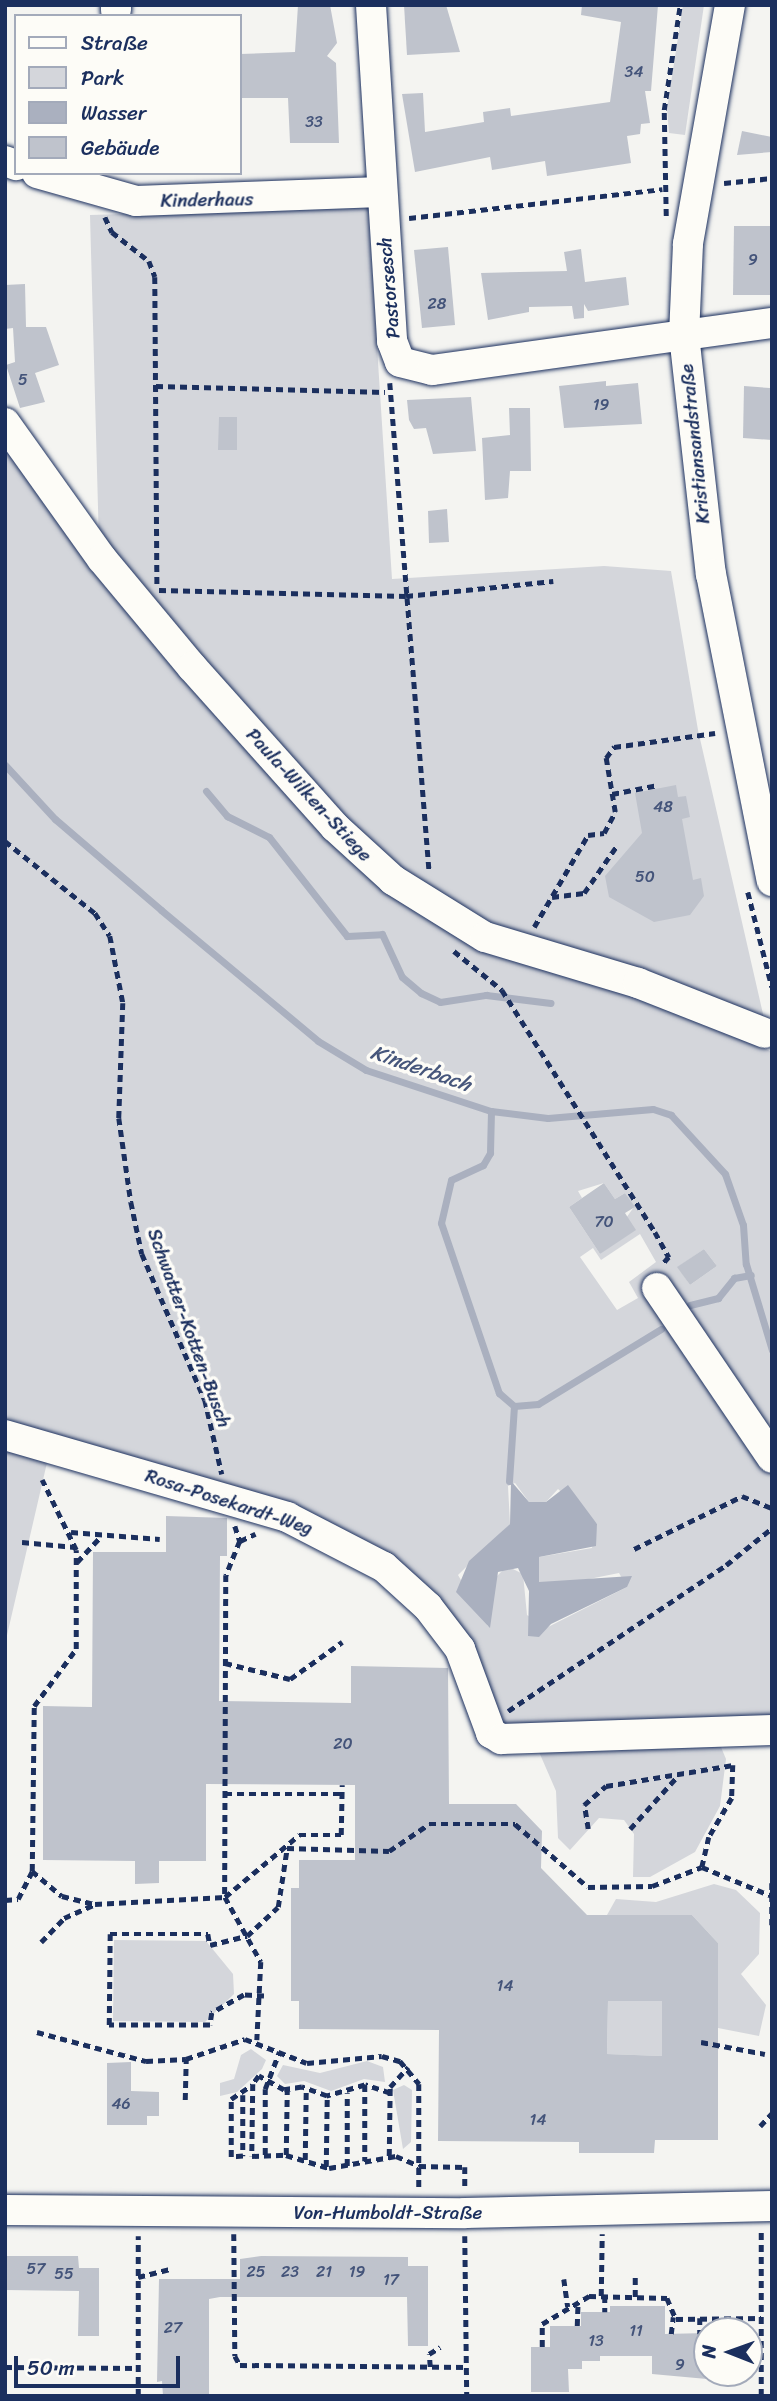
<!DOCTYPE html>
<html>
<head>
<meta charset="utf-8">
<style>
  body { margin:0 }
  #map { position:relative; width:777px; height:2401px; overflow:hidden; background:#f4f4f1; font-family:Sriracha,sans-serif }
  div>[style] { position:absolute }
  .green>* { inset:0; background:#d4d6db }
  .water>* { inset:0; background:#aab0bf }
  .stream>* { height:7px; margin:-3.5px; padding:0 3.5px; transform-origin:3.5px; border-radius:3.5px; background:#aab0bf }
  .building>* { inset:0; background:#bfc3cc }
  .path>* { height:4.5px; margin-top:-2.25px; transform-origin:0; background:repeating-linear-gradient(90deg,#1b2f5e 0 7px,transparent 0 12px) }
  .roads { filter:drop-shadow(0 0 2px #1b2f5e) drop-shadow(0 0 2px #1b2f5e) }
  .minor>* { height:30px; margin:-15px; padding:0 15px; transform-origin:15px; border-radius:15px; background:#fdfcf7 }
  span { translate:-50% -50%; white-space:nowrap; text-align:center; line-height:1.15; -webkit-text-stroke:7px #fdfcf7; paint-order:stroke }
  .number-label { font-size:16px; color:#44547a }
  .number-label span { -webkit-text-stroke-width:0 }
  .street-label { font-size:19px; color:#1b2f5e }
  .water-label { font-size:21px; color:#46567b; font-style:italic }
  .frame { position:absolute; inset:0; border:7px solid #1b2f5e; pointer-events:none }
  .legend { position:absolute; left:14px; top:14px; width:228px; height:161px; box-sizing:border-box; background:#fdfcf7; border:2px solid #a3aaba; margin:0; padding:9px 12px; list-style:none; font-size:21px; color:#1b2f5e }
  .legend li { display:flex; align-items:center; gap:14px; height:35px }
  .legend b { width:35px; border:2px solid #a3aaba }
  .north { position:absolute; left:693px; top:2317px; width:70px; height:70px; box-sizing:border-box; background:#fdfcf7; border:2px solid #a3aaba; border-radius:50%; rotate:271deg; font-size:19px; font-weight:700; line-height:28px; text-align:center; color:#1b2f5e }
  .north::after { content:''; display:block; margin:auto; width:24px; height:32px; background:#1b2f5e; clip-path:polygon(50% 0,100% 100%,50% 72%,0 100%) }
  .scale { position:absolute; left:14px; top:2356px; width:166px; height:32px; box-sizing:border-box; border:4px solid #1b2f5e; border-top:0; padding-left:9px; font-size:21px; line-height:24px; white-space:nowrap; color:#1b2f5e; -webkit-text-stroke:5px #fdfcf7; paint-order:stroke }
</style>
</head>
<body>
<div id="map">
  <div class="green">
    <i style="clip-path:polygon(683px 5px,704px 5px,685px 135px,669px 133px,667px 109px)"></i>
    <i style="clip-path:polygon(368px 207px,392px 579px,604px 566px,671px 571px,698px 730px,766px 1027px,515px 936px,378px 860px,99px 544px,90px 215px)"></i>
    <i style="clip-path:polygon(evenodd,5px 432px,373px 878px,418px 914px,486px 946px,698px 1015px,772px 1052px,772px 1737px,718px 1740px,726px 1759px,720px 1806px,695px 1852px,650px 1877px,633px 1877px,634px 1834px,624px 1820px,599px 1818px,570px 1850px,558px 1838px,556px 1791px,536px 1745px,501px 1745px,434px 1624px,329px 1543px,49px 1454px,5px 1644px,5px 432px,604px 1183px,615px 1199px,625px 1193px,634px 1207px,600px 1254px,569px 1207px,582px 1198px,578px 1191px,604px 1183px,5px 432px,640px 1234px,656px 1262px,629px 1282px,638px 1298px,617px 1310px,580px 1257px,593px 1248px,601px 1260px,640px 1234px,5px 432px,704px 1249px,717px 1266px,690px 1285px,678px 1267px,704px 1249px,5px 432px,515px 1483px,529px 1502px,546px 1502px,558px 1489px,597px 1524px,592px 1548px,539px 1557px,539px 1582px,559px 1585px,619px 1573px,627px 1587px,546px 1628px,527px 1615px,523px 1574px,507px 1566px,496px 1577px,488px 1626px,458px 1575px,510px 1524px,508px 1486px,515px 1483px)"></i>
    <i style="clip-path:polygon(714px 1884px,736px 1890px,760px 1913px,759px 1954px,741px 1974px,766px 2005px,759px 2036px,718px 2028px,718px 1943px,692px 1915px,607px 1915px,616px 1899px,656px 1902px)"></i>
    <i style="clip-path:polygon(114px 1940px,206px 1941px,233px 1974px,234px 1994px,205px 2022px,113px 2021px)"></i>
    <i style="clip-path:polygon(608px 2001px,662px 2001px,662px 2056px,607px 2054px)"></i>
    <i style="clip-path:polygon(251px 2049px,266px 2060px,262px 2069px,237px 2092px,220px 2096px,220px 2083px,234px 2079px,241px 2055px)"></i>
    <i style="clip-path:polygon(367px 2061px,383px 2067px,385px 2082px,364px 2079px,331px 2091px,304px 2081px,285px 2084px,277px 2076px,283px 2065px,320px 2073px)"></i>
    <i style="clip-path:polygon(404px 2085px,412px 2090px,411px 2142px,403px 2149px,393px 2090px)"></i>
  </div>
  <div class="water">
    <i style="clip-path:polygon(511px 1481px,529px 1502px,546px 1502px,568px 1485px,597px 1524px,596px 1546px,539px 1557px,539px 1582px,632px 1576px,627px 1587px,551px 1624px,539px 1637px,528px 1636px,529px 1591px,518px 1568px,498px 1572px,490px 1628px,456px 1592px,469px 1561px,510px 1524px)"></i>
  </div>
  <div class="stream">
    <i style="left:5px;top:765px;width:74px;rotate:47.2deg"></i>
    <i style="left:55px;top:819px;width:140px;rotate:40.6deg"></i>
    <i style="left:161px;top:910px;width:204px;rotate:39.8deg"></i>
    <i style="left:318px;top:1041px;width:56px;rotate:31.1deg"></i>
    <i style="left:366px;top:1070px;width:132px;rotate:18.2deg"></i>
    <i style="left:491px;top:1111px;width:57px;rotate:7deg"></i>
    <i style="left:548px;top:1118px;width:105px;rotate:-4.9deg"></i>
    <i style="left:653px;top:1109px;width:19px;rotate:18deg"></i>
    <i style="left:671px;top:1115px;width:80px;rotate:47.5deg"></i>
    <i style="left:725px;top:1174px;width:54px;rotate:70.6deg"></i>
    <i style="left:743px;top:1225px;width:39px;rotate:86deg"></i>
    <i style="left:746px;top:1264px;width:90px;rotate:73.2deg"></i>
    <i style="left:206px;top:791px;width:33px;rotate:50deg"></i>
    <i style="left:227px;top:816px;width:47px;rotate:26.6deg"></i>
    <i style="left:269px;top:837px;width:126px;rotate:51.8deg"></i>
    <i style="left:347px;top:936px;width:35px;rotate:-3deg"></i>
    <i style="left:382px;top:934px;width:47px;rotate:65.1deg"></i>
    <i style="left:402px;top:977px;width:25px;rotate:40deg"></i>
    <i style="left:421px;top:993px;width:21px;rotate:25deg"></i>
    <i style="left:440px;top:1002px;width:47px;rotate:-8.7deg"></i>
    <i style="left:486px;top:995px;width:65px;rotate:7deg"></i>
    <i style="left:491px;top:1111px;width:42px;rotate:91.4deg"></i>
    <i style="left:490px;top:1153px;width:14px;rotate:120deg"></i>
    <i style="left:483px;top:1165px;width:35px;rotate:155deg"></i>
    <i style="left:451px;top:1180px;width:44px;rotate:103.1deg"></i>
    <i style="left:441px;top:1223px;width:180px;rotate:71.2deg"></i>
    <i style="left:499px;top:1393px;width:20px;rotate:41deg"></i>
    <i style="left:514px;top:1406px;width:24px;rotate:-5deg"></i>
    <i style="left:538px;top:1404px;width:144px;rotate:-31.4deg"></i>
    <i style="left:690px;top:1305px;width:29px;rotate:-14deg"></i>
    <i style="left:718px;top:1298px;width:26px;rotate:-51deg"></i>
    <i style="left:734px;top:1278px;width:17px;rotate:-10deg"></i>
    <i style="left:509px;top:1481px;width:75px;rotate:-86.2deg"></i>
  </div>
  <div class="building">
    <i style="clip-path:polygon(298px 5px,330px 5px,337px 43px,327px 56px,336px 63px,339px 143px,290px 143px,288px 98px,240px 98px,240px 54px,295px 52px)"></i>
    <i style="clip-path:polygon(404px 5px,446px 5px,460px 52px,407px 55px)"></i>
    <i style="clip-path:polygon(582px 5px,658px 5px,651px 91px,645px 91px,650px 123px,641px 124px,640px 134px,627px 136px,631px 163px,547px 176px,545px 161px,492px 170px,490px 157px,415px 172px,402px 94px,423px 93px,425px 132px,484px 122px,483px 112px,510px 108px,511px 116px,610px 102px,621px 22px,581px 15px)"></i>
    <i style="clip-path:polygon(742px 131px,772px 137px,772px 152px,737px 155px)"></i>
    <i style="clip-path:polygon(734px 226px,772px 226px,772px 295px,733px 295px)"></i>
    <i style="clip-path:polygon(448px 247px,455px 325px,422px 328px,414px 250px)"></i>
    <i style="clip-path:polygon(581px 249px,585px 282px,626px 277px,629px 305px,588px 311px,584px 304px,584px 318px,574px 319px,572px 306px,529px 307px,529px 312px,488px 320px,481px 273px,567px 271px,564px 252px)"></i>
    <i style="clip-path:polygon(25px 284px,26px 327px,46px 327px,59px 365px,35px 373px,45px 402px,20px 408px,6px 365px,15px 362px,13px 328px,5px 329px,5px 285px)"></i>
    <i style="clip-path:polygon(606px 381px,606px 386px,638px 383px,642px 424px,564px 428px,559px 386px)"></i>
    <i style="clip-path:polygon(744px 386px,770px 388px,772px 440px,743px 438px)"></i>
    <i style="clip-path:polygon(471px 397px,476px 451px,433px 454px,426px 428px,414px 429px,409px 420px,407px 400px)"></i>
    <i style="clip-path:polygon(509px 408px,530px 408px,531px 471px,510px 471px,508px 498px,485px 500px,482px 438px,510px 435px)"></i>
    <i style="clip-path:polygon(219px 417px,237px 417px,237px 450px,218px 450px)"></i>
    <i style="clip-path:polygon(447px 509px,449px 542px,429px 543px,428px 511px)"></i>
    <i style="clip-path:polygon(676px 785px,678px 797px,686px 796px,690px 817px,682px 819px,693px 880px,701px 878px,704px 896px,690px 915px,654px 922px,609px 897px,605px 876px,642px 833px,635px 793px)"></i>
    <i style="clip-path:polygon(604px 1183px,615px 1199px,625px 1193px,635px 1207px,625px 1213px,636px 1230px,600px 1254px,569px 1207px)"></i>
    <i style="clip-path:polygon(704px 1249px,717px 1266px,690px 1285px,677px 1267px)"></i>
    <i style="clip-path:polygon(evenodd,166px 1516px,227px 1518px,227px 1556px,220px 1556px,219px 1701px,351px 1703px,351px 1666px,448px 1668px,449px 1804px,516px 1804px,542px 1831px,541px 1868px,587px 1915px,692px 1915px,718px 1943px,718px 2140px,655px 2140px,654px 2153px,579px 2153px,579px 2142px,438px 2141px,439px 2030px,299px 2029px,299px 2001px,291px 2001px,291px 1888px,299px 1888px,299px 1860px,355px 1860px,355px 1785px,206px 1784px,206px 1861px,159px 1861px,159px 1883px,135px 1884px,135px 1861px,43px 1860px,43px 1706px,92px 1707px,93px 1552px,166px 1552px,166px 1516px,608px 2001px,662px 2001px,662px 2056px,607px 2054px,608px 2001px)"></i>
    <i style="clip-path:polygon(131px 2062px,131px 2091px,159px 2092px,159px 2116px,147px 2116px,147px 2125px,107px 2125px,107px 2063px)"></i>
    <i style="clip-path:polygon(5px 2256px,78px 2256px,79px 2268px,99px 2268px,99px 2336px,78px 2336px,79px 2291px,5px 2290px)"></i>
    <i style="clip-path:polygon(261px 2256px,408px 2257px,408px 2266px,428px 2266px,428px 2346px,408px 2346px,407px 2297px,220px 2297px,209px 2299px,209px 2396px,163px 2396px,162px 2381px,157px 2382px,159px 2279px,240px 2279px,240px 2259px)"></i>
    <i style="clip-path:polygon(610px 2306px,665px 2306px,665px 2334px,707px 2333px,707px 2379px,652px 2374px,652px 2356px,600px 2356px,600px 2361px,582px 2361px,582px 2369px,568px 2369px,569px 2392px,531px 2392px,531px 2347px,550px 2347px,550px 2326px,581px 2326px,581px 2312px,610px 2312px)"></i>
  </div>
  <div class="path">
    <i style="left:724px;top:183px;width:48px;rotate:-5.9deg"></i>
    <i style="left:666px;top:216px;width:106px;rotate:-91.1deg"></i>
    <i style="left:664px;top:110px;width:106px;rotate:-81.3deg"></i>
    <i style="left:105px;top:217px;width:17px;rotate:65deg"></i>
    <i style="left:112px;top:232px;width:47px;rotate:38.1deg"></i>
    <i style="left:149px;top:261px;width:17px;rotate:69deg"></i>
    <i style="left:155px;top:277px;width:310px;rotate:89.6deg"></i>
    <i style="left:409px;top:218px;width:255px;rotate:-6.5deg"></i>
    <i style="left:390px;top:383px;width:491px;rotate:85.4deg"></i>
    <i style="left:156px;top:386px;width:229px;rotate:1.5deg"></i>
    <i style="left:159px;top:590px;width:247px;rotate:1.4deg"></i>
    <i style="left:406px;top:596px;width:148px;rotate:-5.8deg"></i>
    <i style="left:612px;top:794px;width:47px;rotate:-11.1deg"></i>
    <i style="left:5px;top:841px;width:115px;rotate:38.7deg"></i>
    <i style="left:95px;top:913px;width:27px;rotate:57deg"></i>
    <i style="left:110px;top:936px;width:68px;rotate:79deg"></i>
    <i style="left:123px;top:1003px;width:115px;rotate:92deg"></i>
    <i style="left:119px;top:1118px;width:85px;rotate:81.9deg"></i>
    <i style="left:131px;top:1202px;width:53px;rotate:78.1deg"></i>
    <i style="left:142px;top:1254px;width:159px;rotate:66.7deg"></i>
    <i style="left:205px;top:1400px;width:76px;rotate:77.1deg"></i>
    <i style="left:748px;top:892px;width:98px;rotate:75.8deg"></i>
    <i style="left:552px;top:897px;width:32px;rotate:-7deg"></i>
    <i style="left:584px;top:893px;width:56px;rotate:-55.2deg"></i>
    <i style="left:534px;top:927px;width:107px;rotate:-59.6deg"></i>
    <i style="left:588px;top:835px;width:16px;rotate:-7deg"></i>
    <i style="left:604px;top:833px;width:24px;rotate:-62deg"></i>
    <i style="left:615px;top:812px;width:55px;rotate:-99.5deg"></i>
    <i style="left:606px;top:758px;width:14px;rotate:-54deg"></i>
    <i style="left:614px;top:747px;width:102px;rotate:-7.9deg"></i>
    <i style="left:454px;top:951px;width:62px;rotate:39.1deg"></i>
    <i style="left:502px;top:990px;width:286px;rotate:57.7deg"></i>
    <i style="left:655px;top:1232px;width:29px;rotate:61deg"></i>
    <i style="left:669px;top:1257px;width:9px;rotate:131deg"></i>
    <i style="left:235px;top:1526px;width:16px;rotate:72deg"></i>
    <i style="left:240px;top:1541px;width:37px;rotate:112deg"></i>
    <i style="left:226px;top:1575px;width:322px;rotate:90.2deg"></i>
    <i style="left:225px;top:1897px;width:74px;rotate:61deg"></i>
    <i style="left:261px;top:1962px;width:78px;rotate:92.9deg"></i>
    <i style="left:71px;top:1532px;width:89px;rotate:4.5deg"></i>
    <i style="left:240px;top:1541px;width:17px;rotate:-25deg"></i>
    <i style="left:22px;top:1542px;width:53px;rotate:5.4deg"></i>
    <i style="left:634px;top:1549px;width:120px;rotate:-26.1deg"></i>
    <i style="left:742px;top:1496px;width:32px;rotate:22deg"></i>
    <i style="left:77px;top:1562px;width:33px;rotate:-47deg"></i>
    <i style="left:225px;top:1663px;width:67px;rotate:13.8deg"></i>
    <i style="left:290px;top:1679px;width:64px;rotate:-35.4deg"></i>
    <i style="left:508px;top:1711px;width:262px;rotate:-33.8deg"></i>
    <i style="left:726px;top:1565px;width:59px;rotate:-38.8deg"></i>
    <i style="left:225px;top:1794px;width:117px"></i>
    <i style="left:588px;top:1829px;width:24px;rotate:-99deg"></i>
    <i style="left:584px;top:1805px;width:29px;rotate:-41deg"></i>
    <i style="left:606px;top:1786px;width:129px;rotate:-9.4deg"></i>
    <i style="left:733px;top:1765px;width:33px;rotate:92deg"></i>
    <i style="left:732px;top:1798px;width:45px;rotate:120.5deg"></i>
    <i style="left:709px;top:1837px;width:31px;rotate:103deg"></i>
    <i style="left:630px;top:1829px;width:69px;rotate:-48deg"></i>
    <i style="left:32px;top:1871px;width:39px;rotate:40deg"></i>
    <i style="left:62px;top:1896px;width:33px;rotate:14deg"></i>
    <i style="left:772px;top:1883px;width:42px;rotate:90deg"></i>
    <i style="left:5px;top:1900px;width:13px;rotate:-4deg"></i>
    <i style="left:18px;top:1899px;width:31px;rotate:-63deg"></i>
    <i style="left:32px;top:1871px;width:165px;rotate:-89.3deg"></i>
    <i style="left:34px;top:1706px;width:71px;rotate:-53.6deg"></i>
    <i style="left:76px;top:1649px;width:99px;rotate:-90deg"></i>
    <i style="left:76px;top:1550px;width:78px;rotate:-115.9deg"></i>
    <i style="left:41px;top:1942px;width:33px;rotate:-46deg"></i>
    <i style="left:64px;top:1918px;width:34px;rotate:-24deg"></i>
    <i style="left:95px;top:1904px;width:130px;rotate:-3.1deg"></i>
    <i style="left:225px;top:1897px;width:97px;rotate:-40deg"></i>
    <i style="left:299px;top:1835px;width:42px"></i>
    <i style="left:341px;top:1835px;width:50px;rotate:-88.9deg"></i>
    <i style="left:264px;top:1996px;width:20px;rotate:-177deg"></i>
    <i style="left:244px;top:1995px;width:37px;rotate:151deg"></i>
    <i style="left:212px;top:2013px;width:12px;rotate:99deg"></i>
    <i style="left:210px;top:2025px;width:101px;rotate:180deg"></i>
    <i style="left:109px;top:2025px;width:91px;rotate:-89.4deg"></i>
    <i style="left:110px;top:1934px;width:98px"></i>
    <i style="left:208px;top:1934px;width:11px;rotate:80deg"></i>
    <i style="left:210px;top:1945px;width:38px;rotate:-14deg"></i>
    <i style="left:247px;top:1936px;width:42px;rotate:-43.1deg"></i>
    <i style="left:278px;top:1907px;width:60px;rotate:-81.3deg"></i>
    <i style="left:287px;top:1848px;width:102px;rotate:1.7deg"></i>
    <i style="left:389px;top:1851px;width:48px;rotate:-34deg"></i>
    <i style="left:429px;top:1824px;width:86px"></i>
    <i style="left:515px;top:1824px;width:96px;rotate:40.8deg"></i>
    <i style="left:588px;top:1887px;width:64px;rotate:-0.9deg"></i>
    <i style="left:652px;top:1886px;width:53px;rotate:-20.8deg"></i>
    <i style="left:702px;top:1867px;width:76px;rotate:22.5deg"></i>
    <i style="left:37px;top:2032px;width:113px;rotate:14.9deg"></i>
    <i style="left:146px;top:2061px;width:40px;rotate:-2.9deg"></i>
    <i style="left:186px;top:2059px;width:62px;rotate:-18.7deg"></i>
    <i style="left:245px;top:2039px;width:66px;rotate:21.2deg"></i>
    <i style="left:307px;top:2063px;width:75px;rotate:-5.3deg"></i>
    <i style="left:382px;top:2056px;width:19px;rotate:16deg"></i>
    <i style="left:400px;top:2061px;width:30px;rotate:50deg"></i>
    <i style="left:419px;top:2084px;width:104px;rotate:90deg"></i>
    <i style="left:701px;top:2042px;width:65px;rotate:10.6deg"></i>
    <i style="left:365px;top:2085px;width:76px;rotate:90deg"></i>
    <i style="left:390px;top:2093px;width:26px;rotate:-162deg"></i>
    <i style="left:365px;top:2085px;width:40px;rotate:164deg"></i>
    <i style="left:327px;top:2096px;width:27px;rotate:-160deg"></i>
    <i style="left:302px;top:2087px;width:18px;rotate:171deg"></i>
    <i style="left:284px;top:2090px;width:29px;rotate:-151deg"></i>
    <i style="left:259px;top:2076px;width:10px;rotate:127deg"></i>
    <i style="left:253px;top:2084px;width:72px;rotate:90.8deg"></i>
    <i style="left:252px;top:2156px;width:34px;rotate:-2deg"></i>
    <i style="left:286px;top:2155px;width:45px;rotate:16.8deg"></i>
    <i style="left:329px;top:2168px;width:68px;rotate:-10.2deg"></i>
    <i style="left:396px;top:2156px;width:25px;rotate:23deg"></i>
    <i style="left:419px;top:2166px;width:46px;rotate:1.2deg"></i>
    <i style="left:465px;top:2167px;width:21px;rotate:90deg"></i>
    <i style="left:243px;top:2095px;width:61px;rotate:90deg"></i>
    <i style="left:243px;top:2156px;width:12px;rotate:175deg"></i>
    <i style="left:231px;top:2157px;width:58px;rotate:-90deg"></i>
    <i style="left:231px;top:2099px;width:25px;rotate:-34deg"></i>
    <i style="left:185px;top:2100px;width:41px;rotate:-88.6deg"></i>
    <i style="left:760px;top:2126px;width:18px;rotate:-47deg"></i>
    <i style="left:265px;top:2155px;width:66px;rotate:-90deg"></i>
    <i style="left:265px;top:2089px;width:40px;rotate:-69deg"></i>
    <i style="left:286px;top:2155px;width:66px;rotate:-89.1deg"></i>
    <i style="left:389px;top:2156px;width:69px;rotate:-89.2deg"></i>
    <i style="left:390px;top:2087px;width:27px;rotate:-48deg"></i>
    <i style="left:305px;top:2160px;width:72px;rotate:-89.2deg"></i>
    <i style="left:347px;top:2166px;width:73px;rotate:-90deg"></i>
    <i style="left:326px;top:2167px;width:71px;rotate:-89.2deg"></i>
    <i style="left:234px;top:2234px;width:122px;rotate:89.5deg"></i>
    <i style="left:235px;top:2356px;width:10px;rotate:61deg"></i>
    <i style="left:240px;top:2365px;width:227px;rotate:0.5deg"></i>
    <i style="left:465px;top:2236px;width:160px;rotate:89.3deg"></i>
    <i style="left:138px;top:2277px;width:32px;rotate:-14deg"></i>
    <i style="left:564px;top:2279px;width:28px;rotate:82deg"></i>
    <i style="left:601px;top:2296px;width:62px;rotate:-89.1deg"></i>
    <i style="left:605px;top:2296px;width:16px;rotate:90deg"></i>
    <i style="left:635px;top:2297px;width:23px;rotate:-90deg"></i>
    <i style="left:700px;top:2318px;width:16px;rotate:90deg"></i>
    <i style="left:577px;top:2326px;width:24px;rotate:-88deg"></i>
    <i style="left:671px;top:2334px;width:17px;rotate:-83deg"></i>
    <i style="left:542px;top:2347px;width:23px;rotate:-90deg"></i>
    <i style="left:542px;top:2324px;width:55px;rotate:-30.8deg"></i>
    <i style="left:589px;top:2296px;width:78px;rotate:1.5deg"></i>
    <i style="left:667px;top:2298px;width:23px;rotate:67deg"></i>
    <i style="left:676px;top:2319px;width:85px;rotate:-0.7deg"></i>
    <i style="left:5px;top:2367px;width:133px;rotate:0.4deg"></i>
    <i style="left:430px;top:2367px;width:13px;rotate:-94deg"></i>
    <i style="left:429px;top:2354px;width:13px;rotate:-32deg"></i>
    <i style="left:138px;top:2396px;width:160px;rotate:-90deg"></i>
    <i style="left:761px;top:2396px;width:165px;rotate:-90deg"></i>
  </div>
  <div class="roads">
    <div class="minor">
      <i style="left:371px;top:5px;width:337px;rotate:86.4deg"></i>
      <i style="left:392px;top:341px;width:22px;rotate:69deg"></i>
      <i style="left:400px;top:362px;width:33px;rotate:14deg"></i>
      <i style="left:432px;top:370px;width:343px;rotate:-7.9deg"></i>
      <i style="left:730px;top:5px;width:243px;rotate:100deg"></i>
      <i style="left:688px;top:244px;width:91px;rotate:92.5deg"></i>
      <i style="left:684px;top:335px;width:241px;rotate:83.6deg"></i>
      <i style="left:711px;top:574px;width:313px;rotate:78.8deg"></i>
      <i style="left:116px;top:10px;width:5px;rotate:-90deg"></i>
      <i style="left:5px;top:161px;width:12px;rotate:20deg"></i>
      <i style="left:37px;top:173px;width:103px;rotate:15.8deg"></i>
      <i style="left:136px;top:201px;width:245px;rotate:-2.1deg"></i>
      <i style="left:5px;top:423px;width:167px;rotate:54.5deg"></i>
      <i style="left:102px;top:559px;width:141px;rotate:50.2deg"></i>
      <i style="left:192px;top:667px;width:215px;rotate:48.2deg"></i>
      <i style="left:335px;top:827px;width:79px;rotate:42.4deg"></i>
      <i style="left:393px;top:880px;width:108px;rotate:31.8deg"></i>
      <i style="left:485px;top:937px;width:160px;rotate:16.7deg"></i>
      <i style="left:638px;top:983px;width:136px;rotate:21.5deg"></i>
      <i style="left:657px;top:1288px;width:205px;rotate:55.9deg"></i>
      <i style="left:5px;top:1435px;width:294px;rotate:16.2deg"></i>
      <i style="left:287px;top:1517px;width:109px;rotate:27.3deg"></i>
      <i style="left:384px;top:1567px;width:59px;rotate:42.3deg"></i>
      <i style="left:428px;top:1607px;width:53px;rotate:52.7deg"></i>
      <i style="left:460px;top:1649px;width:90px;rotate:69.7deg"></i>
      <i style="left:491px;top:1733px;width:12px;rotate:31deg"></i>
      <i style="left:501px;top:1739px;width:271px;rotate:-1.9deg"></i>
      <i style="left:5px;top:2210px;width:460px;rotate:0.4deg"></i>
      <i style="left:465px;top:2213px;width:307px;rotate:-1.3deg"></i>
    </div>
  </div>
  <div class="number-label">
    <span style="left:634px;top:72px">34</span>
    <span style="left:314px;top:122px">33</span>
    <span style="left:753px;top:260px">9</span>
    <span style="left:437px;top:304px">28</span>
    <span style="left:23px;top:380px">5</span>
    <span style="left:601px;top:405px">19</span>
    <span style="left:663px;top:807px">48</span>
    <span style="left:645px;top:877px">50</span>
    <span style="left:604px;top:1222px">70</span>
    <span style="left:343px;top:1744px">20</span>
    <span style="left:505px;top:1986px">14</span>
    <span style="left:121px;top:2104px">46</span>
    <span style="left:538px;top:2120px">14</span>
    <span style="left:36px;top:2269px">57</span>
    <span style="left:256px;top:2272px">25</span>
    <span style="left:290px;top:2272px">23</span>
    <span style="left:324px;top:2272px">21</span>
    <span style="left:357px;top:2272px">19</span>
    <span style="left:64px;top:2274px">55</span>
    <span style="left:391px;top:2280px">17</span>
    <span style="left:173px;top:2328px">27</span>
    <span style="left:636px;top:2331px">11</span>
    <span style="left:596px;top:2341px">13</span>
    <span style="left:680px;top:2365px">9</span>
  </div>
  <div class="street-label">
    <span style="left:207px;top:200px;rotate:-1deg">Kinderhaus</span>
    <span style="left:389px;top:288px;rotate:-95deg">Pastorsesch</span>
    <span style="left:695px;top:444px;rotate:-96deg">Kristiansandstraße</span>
    <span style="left:309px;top:795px;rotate:47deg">Paula-Wilken-Stiege</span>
    <span style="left:189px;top:1328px;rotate:70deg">Schwatter-Kotten-Busch</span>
    <span style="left:229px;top:1502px;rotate:18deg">Rosa-Posekardt-Weg</span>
    <span style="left:388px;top:2213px">Von-Humboldt-Straße</span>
  </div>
  <div class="water-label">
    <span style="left:421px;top:1068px;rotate:19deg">Kinderbach</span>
  </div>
  <div class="frame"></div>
  <ul class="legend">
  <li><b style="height:9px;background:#fdfcf7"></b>Straße</li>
  <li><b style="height:19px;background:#d4d6db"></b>Park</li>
  <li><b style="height:19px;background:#aab0bf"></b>Wasser</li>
  <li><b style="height:19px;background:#bfc3cc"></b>Gebäude</li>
  </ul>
  <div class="north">N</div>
  <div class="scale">50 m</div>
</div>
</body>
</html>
